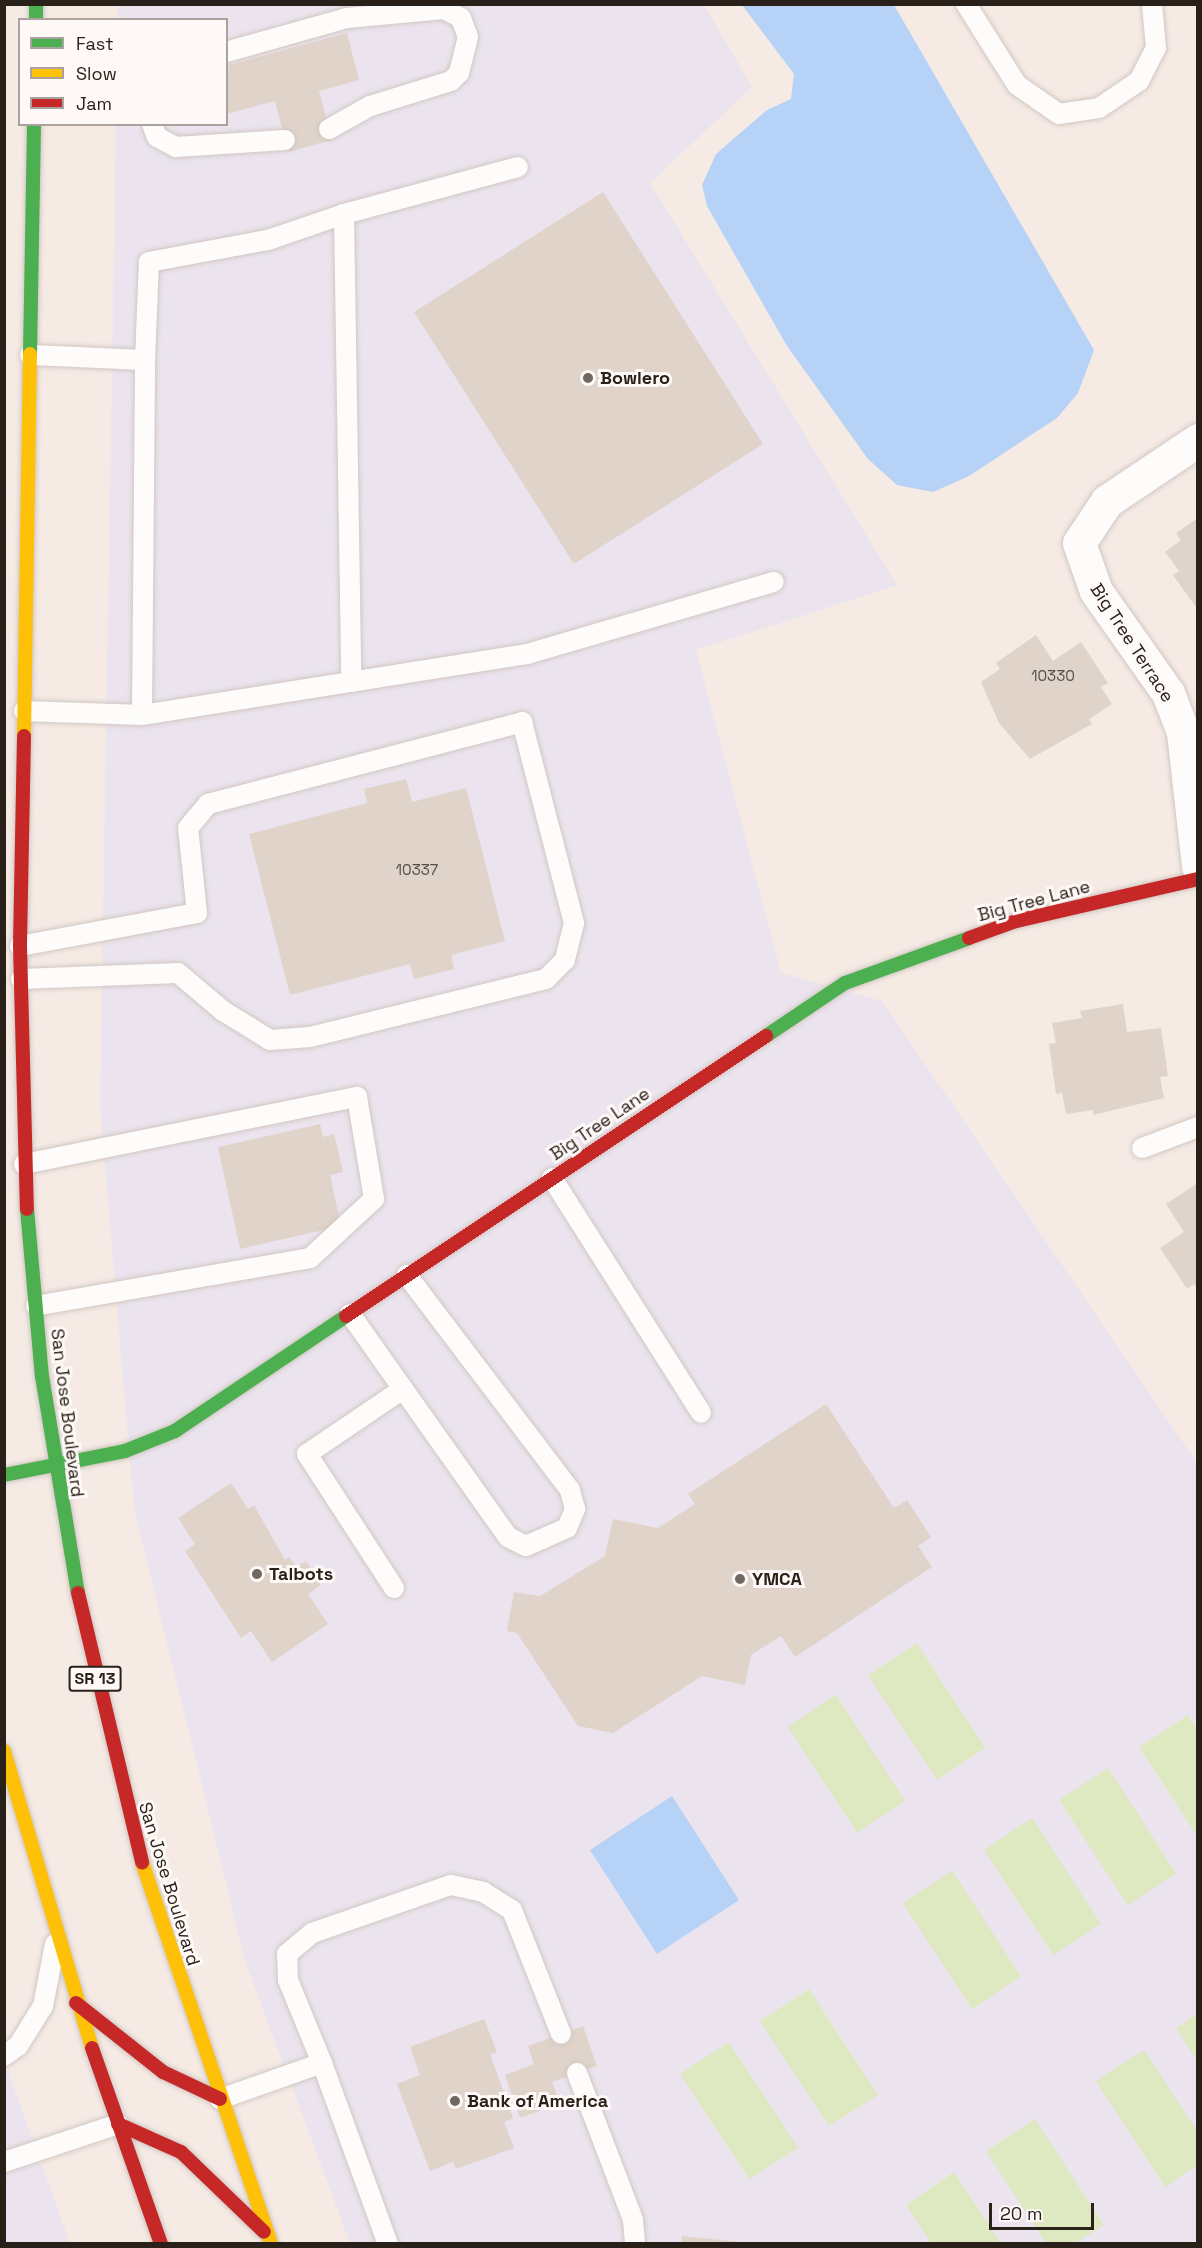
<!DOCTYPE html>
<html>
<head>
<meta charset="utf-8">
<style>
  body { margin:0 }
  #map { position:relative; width:1202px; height:2248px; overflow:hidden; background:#f5eae4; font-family:"Space Grotesk",sans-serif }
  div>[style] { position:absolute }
  .commercial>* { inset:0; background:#ebe4ee }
  .green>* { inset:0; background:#dee9c1 }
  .water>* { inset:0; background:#b6d2f6 }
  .building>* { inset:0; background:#e0d3ca }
  .roads { filter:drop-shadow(0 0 2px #d1c7c2) drop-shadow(0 0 2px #d1c7c2) }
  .lane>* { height:20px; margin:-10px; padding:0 10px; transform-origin:10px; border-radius:10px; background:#fefcfb }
  .street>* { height:33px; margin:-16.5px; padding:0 16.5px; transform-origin:16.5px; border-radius:16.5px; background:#fefcfb }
  .fast>* { height:14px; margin:-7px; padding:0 7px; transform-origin:7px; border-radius:7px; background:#4caf50 }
  .slow>* { height:14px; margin:-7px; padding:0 7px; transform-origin:7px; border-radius:7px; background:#ffc107 }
  .jam>* { height:14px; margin:-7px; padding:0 7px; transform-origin:7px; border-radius:7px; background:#c62828 }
  .dots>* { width:16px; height:16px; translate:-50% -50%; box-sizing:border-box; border:3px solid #fef9f6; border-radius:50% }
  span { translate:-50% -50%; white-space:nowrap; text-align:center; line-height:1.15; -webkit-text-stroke:6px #fef9f6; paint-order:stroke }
  .number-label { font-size:15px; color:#594e48 }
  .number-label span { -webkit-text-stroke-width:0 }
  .shield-label span { padding:2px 4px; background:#fef9f6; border:2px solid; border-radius:4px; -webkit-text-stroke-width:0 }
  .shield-label { font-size:16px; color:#29201a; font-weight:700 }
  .poi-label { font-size:18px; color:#29201a; font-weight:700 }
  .left { translate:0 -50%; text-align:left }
  .street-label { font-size:18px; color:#29201a }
  .frame { position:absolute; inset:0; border:6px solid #29201a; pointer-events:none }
  .legend { position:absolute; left:18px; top:18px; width:210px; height:108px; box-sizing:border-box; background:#fef9f6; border:2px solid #a9a29e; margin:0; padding:8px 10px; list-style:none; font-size:18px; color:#29201a }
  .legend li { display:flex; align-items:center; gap:12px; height:30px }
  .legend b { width:30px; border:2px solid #a9a29e }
  .scale { position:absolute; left:989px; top:2203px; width:105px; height:27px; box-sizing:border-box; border:3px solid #29201a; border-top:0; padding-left:8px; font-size:18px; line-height:21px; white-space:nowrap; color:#29201a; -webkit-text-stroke:4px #fef9f6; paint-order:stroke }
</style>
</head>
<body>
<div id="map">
  <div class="commercial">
    <i style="clip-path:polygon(118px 5px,704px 5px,752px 87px,650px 183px,897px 585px,696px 650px,781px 973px,882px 1001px,1197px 1463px,1197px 2243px,350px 2243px,245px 1961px,134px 1508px,100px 1106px,116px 125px,226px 124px,226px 20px,118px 19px)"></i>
    <i style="clip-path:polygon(5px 2063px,70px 2243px,5px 2243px)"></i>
  </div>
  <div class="green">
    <i style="clip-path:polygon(917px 1643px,985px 1748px,937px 1780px,868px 1675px)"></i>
    <i style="clip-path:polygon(836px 1695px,905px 1801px,857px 1833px,788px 1727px)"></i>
    <i style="clip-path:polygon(1188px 1715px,1197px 1730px,1197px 1836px,1139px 1747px)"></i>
    <i style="clip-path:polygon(1108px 1768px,1176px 1873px,1128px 1905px,1059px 1800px)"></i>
    <i style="clip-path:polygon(1032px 1818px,1101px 1924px,1053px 1955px,984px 1850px)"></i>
    <i style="clip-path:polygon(952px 1871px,1021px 1976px,972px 2009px,903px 1903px)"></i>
    <i style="clip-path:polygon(809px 1989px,878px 2095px,829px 2126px,760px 2021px)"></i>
    <i style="clip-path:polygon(1197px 2014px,1197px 2061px,1176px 2028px)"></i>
    <i style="clip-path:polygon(729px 2042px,798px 2148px,749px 2179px,680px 2074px)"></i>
    <i style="clip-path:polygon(1144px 2050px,1197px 2131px,1197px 2165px,1165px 2187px,1096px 2081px)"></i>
    <i style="clip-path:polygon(1035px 2119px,1104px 2225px,1075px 2243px,1046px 2243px,986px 2151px)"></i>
    <i style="clip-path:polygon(954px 2172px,1001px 2243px,931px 2243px,906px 2205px)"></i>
  </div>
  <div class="water">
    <i style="clip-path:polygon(742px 5px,894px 5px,1094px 350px,1078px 393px,1057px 418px,969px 476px,933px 492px,897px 485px,868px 459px,787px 346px,707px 206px,702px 185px,716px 154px,767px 110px,791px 99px,794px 74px)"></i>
    <i style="clip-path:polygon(672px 1796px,739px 1900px,657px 1954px,590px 1850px)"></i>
  </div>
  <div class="building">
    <i style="clip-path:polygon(347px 33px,359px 80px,319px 91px,332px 140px,288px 152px,275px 101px,226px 114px,226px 66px)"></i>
    <i style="clip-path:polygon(603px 192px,763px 444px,574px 564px,414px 312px)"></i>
    <i style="clip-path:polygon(1198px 518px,1198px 610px,1173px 575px,1179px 571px,1165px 552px,1181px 540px,1176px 533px)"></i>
    <i style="clip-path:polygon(1036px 635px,1053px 661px,1081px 642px,1108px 683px,1101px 687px,1112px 704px,1089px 719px,1092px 724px,1030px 759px,999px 723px,981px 682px,1000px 669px,996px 663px)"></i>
    <i style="clip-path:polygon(406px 779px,412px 802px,466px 788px,505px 941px,451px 955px,454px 969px,414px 979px,410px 964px,290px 995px,249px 834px,367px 803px,364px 789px)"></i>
    <i style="clip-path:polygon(1123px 1004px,1127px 1032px,1161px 1028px,1168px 1076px,1160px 1077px,1164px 1098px,1093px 1115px,1093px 1110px,1066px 1114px,1062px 1093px,1056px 1094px,1049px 1044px,1056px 1043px,1052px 1023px,1082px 1018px,1080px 1011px)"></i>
    <i style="clip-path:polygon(320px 1124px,323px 1137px,334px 1134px,343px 1172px,330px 1175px,341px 1226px,240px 1249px,218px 1147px)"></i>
    <i style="clip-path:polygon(1198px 1183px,1198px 1290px,1194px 1284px,1187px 1289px,1160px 1248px,1184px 1232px,1166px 1204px)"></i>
    <i style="clip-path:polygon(826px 1404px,894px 1508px,907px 1500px,931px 1537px,918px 1546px,932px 1567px,795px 1657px,781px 1636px,751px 1655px,745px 1685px,702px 1676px,613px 1733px,578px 1726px,517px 1633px,507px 1631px,514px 1592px,540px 1596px,605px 1556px,613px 1519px,658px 1528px,695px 1504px,688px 1494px)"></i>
    <i style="clip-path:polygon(231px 1483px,248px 1509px,254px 1505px,285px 1560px,289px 1557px,296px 1567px,306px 1561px,321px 1585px,308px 1594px,328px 1624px,272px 1662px,251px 1631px,241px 1638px,185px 1551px,195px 1544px,178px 1518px)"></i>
    <i style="clip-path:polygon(484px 2019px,497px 2052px,490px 2054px,513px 2118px,504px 2122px,514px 2148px,456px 2169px,453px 2162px,430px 2171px,397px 2084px,420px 2075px,410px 2047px)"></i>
    <i style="clip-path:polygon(583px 2026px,597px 2066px,552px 2082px,560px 2103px,520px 2118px,505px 2075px,534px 2064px,528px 2046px)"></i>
    <i style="clip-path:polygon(682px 2236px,739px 2242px,739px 2244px,681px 2244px)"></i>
  </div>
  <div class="roads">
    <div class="lane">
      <i style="left:966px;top:4px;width:96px;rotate:57.8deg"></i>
      <i style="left:1017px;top:85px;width:51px;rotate:34.6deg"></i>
      <i style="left:1059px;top:114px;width:40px;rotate:-8.5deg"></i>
      <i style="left:1099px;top:108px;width:48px;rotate:-34deg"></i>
      <i style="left:1139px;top:81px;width:37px;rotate:-63deg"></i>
      <i style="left:1156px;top:48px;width:44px;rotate:-95.2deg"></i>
      <i style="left:226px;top:52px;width:126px;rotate:-15.7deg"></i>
      <i style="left:347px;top:18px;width:97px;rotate:-5.3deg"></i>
      <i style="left:444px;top:9px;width:19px;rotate:28deg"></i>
      <i style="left:461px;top:18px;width:20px;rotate:70deg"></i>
      <i style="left:468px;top:37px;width:37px;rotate:104deg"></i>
      <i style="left:459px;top:73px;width:11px;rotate:135deg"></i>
      <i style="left:451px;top:81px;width:85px;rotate:162.8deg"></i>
      <i style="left:370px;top:106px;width:47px;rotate:150.7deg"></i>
      <i style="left:152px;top:124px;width:14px;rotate:69deg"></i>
      <i style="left:157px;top:137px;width:21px;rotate:28deg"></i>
      <i style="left:176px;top:147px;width:109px;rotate:-3.7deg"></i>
      <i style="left:344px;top:214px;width:180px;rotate:-15.1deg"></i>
      <i style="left:145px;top:360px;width:98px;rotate:-87.7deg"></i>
      <i style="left:149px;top:262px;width:121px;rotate:-10.5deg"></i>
      <i style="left:268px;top:240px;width:80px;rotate:-18.9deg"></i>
      <i style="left:344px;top:214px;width:468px;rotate:89.1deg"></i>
      <i style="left:24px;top:711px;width:118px;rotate:1.9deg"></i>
      <i style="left:142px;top:715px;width:355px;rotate:-89.5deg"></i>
      <i style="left:145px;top:360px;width:115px;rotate:-177.5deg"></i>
      <i style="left:142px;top:715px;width:390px;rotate:-9deg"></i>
      <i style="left:527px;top:654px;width:257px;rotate:-16.3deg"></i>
      <i style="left:20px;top:946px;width:180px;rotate:-10.6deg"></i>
      <i style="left:197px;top:913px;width:85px;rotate:-96deg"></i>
      <i style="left:188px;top:828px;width:31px;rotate:-50deg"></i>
      <i style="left:208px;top:804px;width:325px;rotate:-14.6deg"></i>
      <i style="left:522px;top:722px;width:208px;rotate:75.5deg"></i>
      <i style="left:574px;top:923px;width:38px;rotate:104deg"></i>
      <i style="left:565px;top:960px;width:27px;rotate:135deg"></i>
      <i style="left:546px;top:979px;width:243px;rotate:166.2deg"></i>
      <i style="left:310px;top:1037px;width:40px;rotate:175.7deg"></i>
      <i style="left:270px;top:1040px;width:55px;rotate:-148.3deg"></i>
      <i style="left:223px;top:1011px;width:59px;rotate:-139.8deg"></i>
      <i style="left:178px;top:973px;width:157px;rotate:177.8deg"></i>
      <i style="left:1142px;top:1148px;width:60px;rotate:-20.6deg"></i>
      <i style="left:24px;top:1164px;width:340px;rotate:-11.4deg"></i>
      <i style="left:357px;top:1097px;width:103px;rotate:80.5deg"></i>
      <i style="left:374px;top:1199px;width:87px;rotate:137.3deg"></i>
      <i style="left:310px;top:1258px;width:278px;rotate:170.1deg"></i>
      <i style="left:552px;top:1178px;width:278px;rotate:57.6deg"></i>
      <i style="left:350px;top:1314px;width:273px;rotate:54.7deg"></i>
      <i style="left:508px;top:1537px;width:20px;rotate:27deg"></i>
      <i style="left:526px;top:1546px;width:45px;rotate:-23.7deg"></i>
      <i style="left:567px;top:1528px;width:21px;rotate:-67deg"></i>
      <i style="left:575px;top:1509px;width:20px;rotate:-105deg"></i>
      <i style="left:570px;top:1490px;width:270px;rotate:-127.2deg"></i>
      <i style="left:394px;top:1588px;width:160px;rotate:-123deg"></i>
      <i style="left:307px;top:1454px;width:116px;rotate:-34.1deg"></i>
      <i style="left:4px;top:2056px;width:17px;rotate:-36deg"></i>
      <i style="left:18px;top:2046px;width:47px;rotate:-58deg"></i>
      <i style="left:43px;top:2006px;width:63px;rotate:-79deg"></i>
      <i style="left:322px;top:2063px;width:90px;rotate:-112.3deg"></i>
      <i style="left:288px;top:1980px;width:26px;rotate:-92deg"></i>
      <i style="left:287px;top:1954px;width:33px;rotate:-40deg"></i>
      <i style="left:312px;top:1933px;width:147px;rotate:-19.1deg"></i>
      <i style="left:451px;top:1885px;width:33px;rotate:12deg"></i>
      <i style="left:483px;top:1892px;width:34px;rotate:32deg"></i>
      <i style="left:512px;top:1910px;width:133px;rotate:68.4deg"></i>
      <i style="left:577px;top:2073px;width:157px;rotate:69.1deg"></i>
      <i style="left:633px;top:2220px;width:24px;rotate:85deg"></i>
      <i style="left:220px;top:2099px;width:108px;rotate:-19.4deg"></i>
      <i style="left:322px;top:2063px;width:193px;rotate:70deg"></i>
      <i style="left:4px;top:2162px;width:120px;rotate:-18.4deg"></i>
    </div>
    <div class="street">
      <i style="left:1198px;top:440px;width:110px;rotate:146.2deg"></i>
      <i style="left:1107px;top:501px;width:50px;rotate:123.7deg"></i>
      <i style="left:1079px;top:543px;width:51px;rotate:70.5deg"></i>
      <i style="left:1096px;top:591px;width:125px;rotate:54.8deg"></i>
      <i style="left:1168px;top:693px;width:42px;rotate:69deg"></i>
      <i style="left:1183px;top:732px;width:135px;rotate:83.6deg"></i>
    </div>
    <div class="fast">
      <i style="left:36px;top:4px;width:16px;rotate:90deg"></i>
      <i style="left:30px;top:354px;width:230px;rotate:-89deg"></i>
      <i style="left:766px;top:1036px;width:95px;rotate:-33.9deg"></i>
      <i style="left:845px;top:983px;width:132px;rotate:-19.9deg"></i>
      <i style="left:27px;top:1209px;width:168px;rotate:84.9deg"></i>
      <i style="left:42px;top:1376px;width:220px;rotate:80.6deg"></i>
      <i style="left:4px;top:1475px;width:123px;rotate:-11.2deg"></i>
      <i style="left:125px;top:1451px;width:54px;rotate:-21.8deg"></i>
      <i style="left:175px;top:1431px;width:206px;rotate:-33.9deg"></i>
    </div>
    <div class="slow">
      <i style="left:24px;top:736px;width:382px;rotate:-89.1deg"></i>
      <i style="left:4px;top:1751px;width:310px;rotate:73.5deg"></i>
      <i style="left:142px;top:1862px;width:403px;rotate:71.3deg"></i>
    </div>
    <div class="jam">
      <i style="left:24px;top:736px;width:210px;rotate:91.1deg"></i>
      <i style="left:20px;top:946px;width:263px;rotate:88.5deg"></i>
      <i style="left:969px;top:938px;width:50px;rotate:-19.9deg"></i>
      <i style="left:1016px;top:921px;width:187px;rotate:-13deg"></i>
      <i style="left:346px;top:1316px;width:505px;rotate:-33.69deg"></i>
      <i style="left:78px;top:1593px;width:277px;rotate:76.6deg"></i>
      <i style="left:76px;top:2003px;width:111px;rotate:38.4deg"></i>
      <i style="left:163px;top:2072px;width:63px;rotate:25.3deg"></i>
      <i style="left:92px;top:2048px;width:208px;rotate:70.6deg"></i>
      <i style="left:118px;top:2124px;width:69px;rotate:24deg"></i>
      <i style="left:181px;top:2152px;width:115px;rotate:43.9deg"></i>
    </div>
  </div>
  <div class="dots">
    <i style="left:588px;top:378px;background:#706761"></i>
    <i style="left:257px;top:1574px;background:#706761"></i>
    <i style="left:740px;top:1579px;background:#706761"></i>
    <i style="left:455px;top:2101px;background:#706761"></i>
  </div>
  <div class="number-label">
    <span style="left:1053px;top:676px">10330</span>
    <span style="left:417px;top:870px">10337</span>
  </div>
  <div class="shield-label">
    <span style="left:95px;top:1679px">SR 13</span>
  </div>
  <div class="poi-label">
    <span class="left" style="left:600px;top:378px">Bowlero</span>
    <span class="left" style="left:269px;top:1574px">Talbots</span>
    <span class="left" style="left:752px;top:1579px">YMCA</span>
    <span class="left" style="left:467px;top:2101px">Bank of America</span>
  </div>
  <div class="street-label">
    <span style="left:1132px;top:643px;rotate:57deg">Big Tree Terrace</span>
    <span style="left:1034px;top:901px;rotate:-15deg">Big Tree Lane</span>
    <span style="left:600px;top:1124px;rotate:-34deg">Big Tree Lane</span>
    <span style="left:67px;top:1413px;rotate:83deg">San Jose Boulevard</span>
    <span style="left:169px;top:1884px;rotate:73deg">San Jose Boulevard</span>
  </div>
  <div class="frame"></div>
  <ul class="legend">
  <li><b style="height:8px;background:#4caf50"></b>Fast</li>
  <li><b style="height:8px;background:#ffc107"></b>Slow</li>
  <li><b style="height:8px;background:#c62828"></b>Jam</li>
  </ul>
  <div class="scale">20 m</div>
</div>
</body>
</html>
